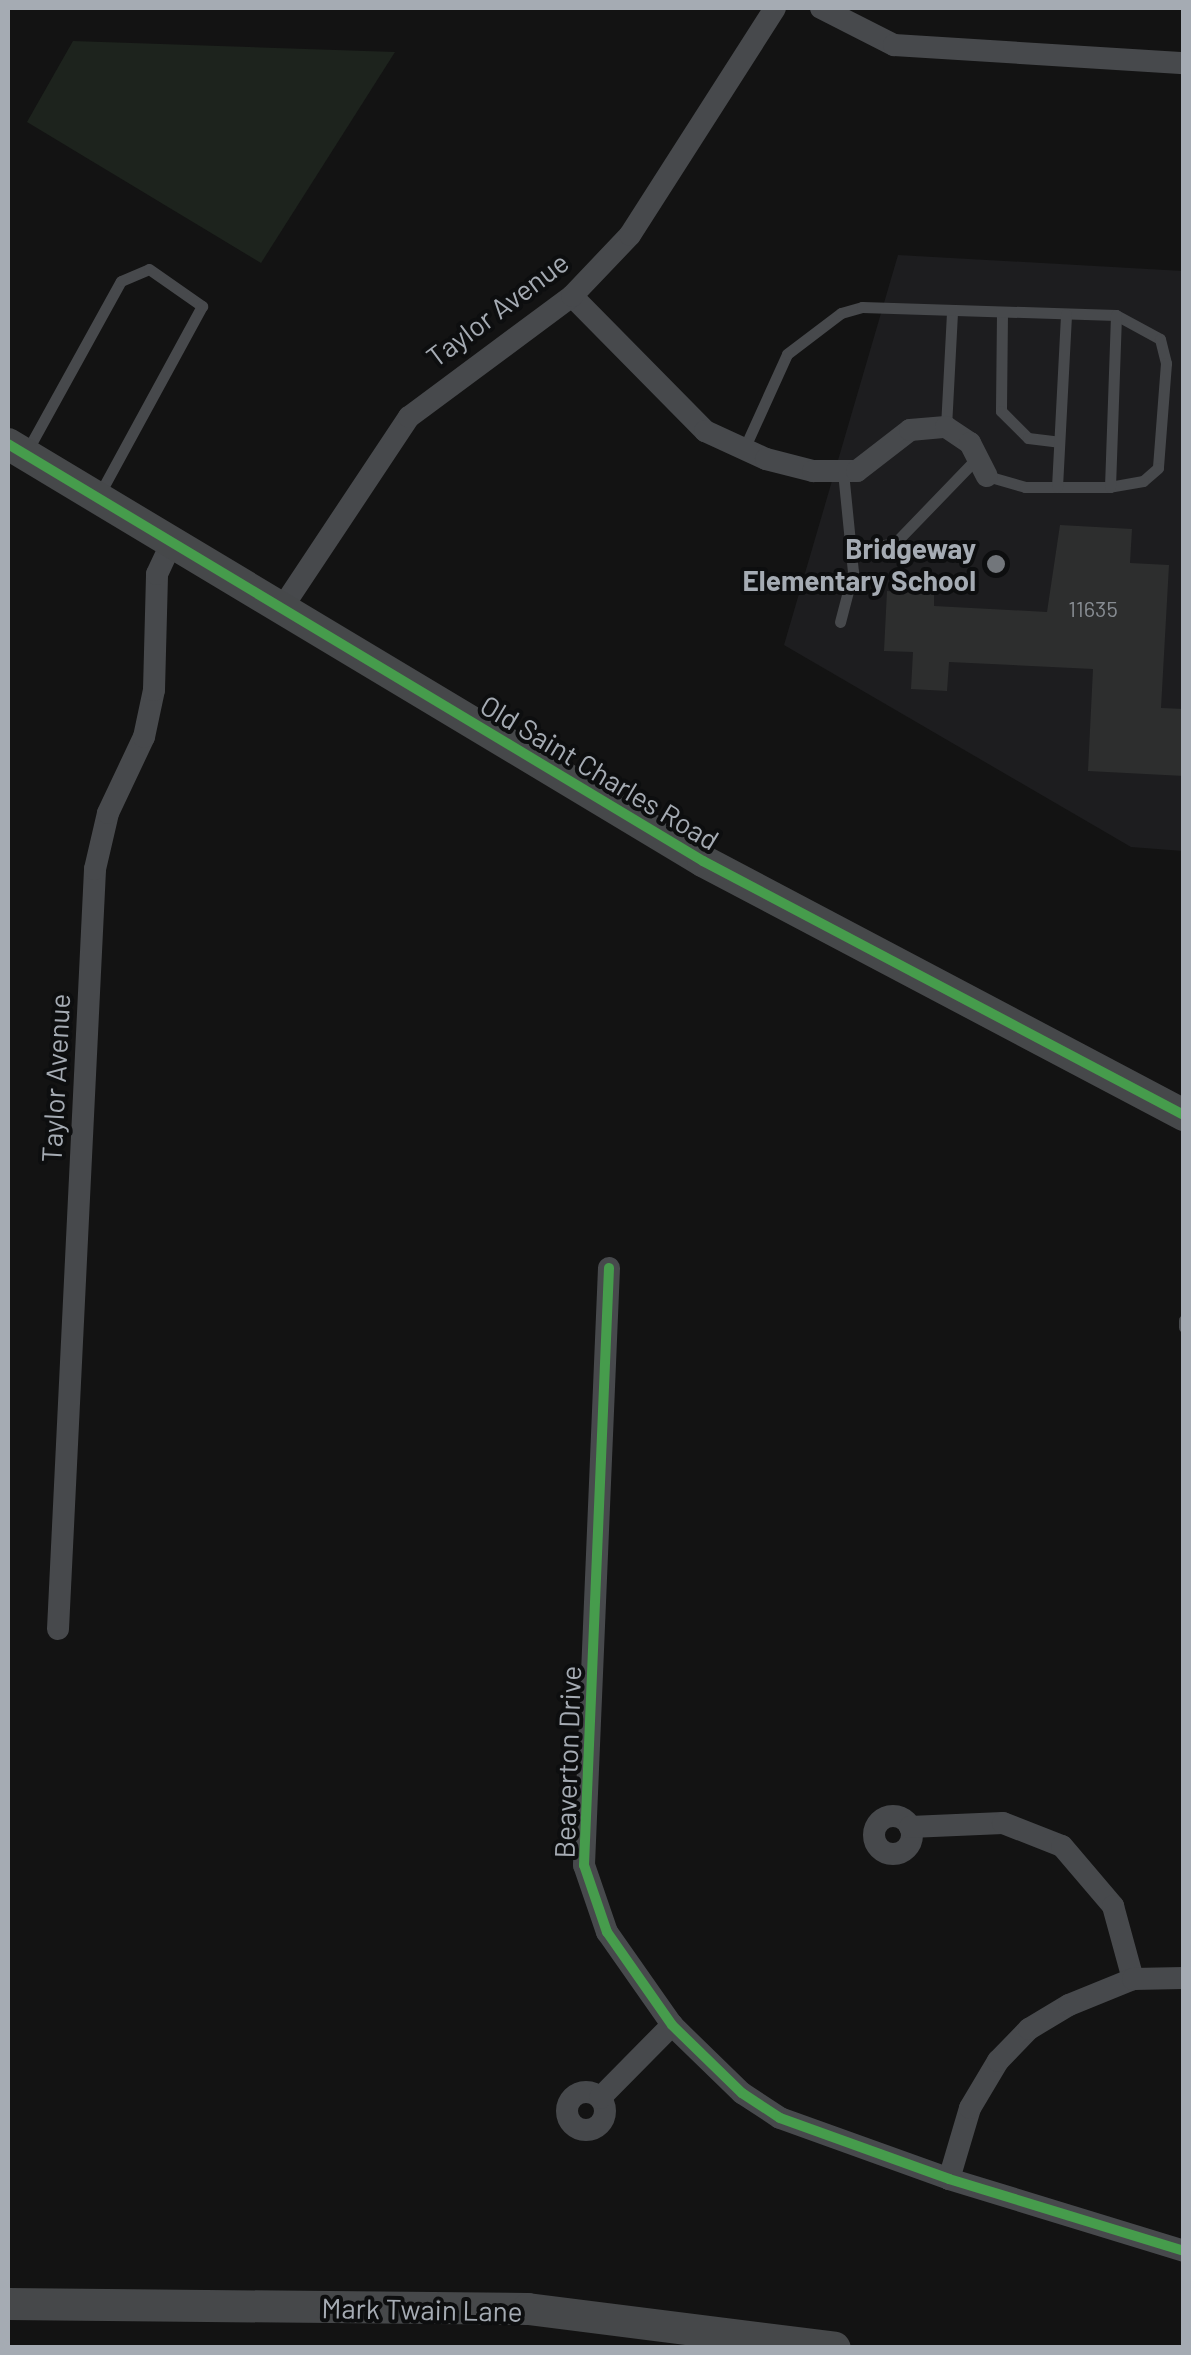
<!DOCTYPE html>
<html>
<head>
<meta charset="utf-8">
<style>
  body { margin:0 }
  #map { position:relative; width:1191px; height:2355px; overflow:hidden; background:#131313; font-family:Barlow,sans-serif }
  div>[style] { position:absolute }
  .built>* { inset:0; background:#1d1d1f }
  .green>* { inset:0; background:#1d231d }
  .building>* { inset:0; background:#2d2e2e }
  .lane>* { height:11px; margin:-5.5px; padding:0 5.5px; transform-origin:5.5px; border-radius:5.5px; background:#47494c }
  .street>* { height:22px; margin:-11px; padding:0 11px; transform-origin:11px; border-radius:11px; background:#47494c }
  .street>.ring { margin:-11px; padding:0; box-sizing:content-box; background:none; border:22px solid #47494c; border-radius:50% }
  .secondary>* { height:32px; margin:-16px; padding:0 16px; transform-origin:16px; border-radius:16px; background:#46484a }
  .cycleway>* { height:10px; margin:-5px; padding:0 5px; transform-origin:5px; border-radius:5px; background:#469c4c }
  .dots>* { width:28px; height:28px; translate:-50% -50%; box-sizing:border-box; border:5px solid #0d0e0f; border-radius:50% }
  span { translate:-50% -50%; white-space:nowrap; text-align:center; line-height:1.15; -webkit-text-stroke:8px #0d0e0f; paint-order:stroke }
  .number-label { font-size:22px; color:#878c92 }
  .number-label span { -webkit-text-stroke-width:0 }
  .street-label { font-size:28px; color:#a5abb3 }
  .poi-label { font-size:28px; color:#a5abb3; font-weight:700 }
  .right { translate:-100% -50%; text-align:right }
  .frame { position:absolute; inset:0; border:10px solid #a5abb3; pointer-events:none }
</style>
</head>
<body>
<div id="map">
  <div class="built">
    <i style="clip-path:polygon(898px 255px,1183px 271px,1183px 851px,1131px 847px,784px 645px)"></i>
  </div>
  <div class="green">
    <i style="clip-path:polygon(73px 41px,395px 52px,261px 263px,27px 122px)"></i>
  </div>
  <div class="building">
    <i style="clip-path:polygon(1060px 525px,1132px 529px,1130px 563px,1169px 565px,1161px 708px,1184px 709px,1184px 776px,1088px 771px,1093px 669px,949px 662px,947px 691px,911px 689px,913px 652px,884px 651px,887px 591px,934px 594px,934px 606px,1047px 612px)"></i>
  </div>
  <div class="lane">
    <i style="left:1002px;top:313px;width:98px;rotate:90.6deg"></i>
    <i style="left:1001px;top:411px;width:38px;rotate:45deg"></i>
    <i style="left:1028px;top:438px;width:31px;rotate:7deg"></i>
    <i style="left:946px;top:427px;width:116px;rotate:-87deg"></i>
    <i style="left:744px;top:449px;width:104px;rotate:-65.6deg"></i>
    <i style="left:787px;top:354px;width:68px;rotate:-37.2deg"></i>
    <i style="left:841px;top:313px;width:22px;rotate:-16deg"></i>
    <i style="left:862px;top:307px;width:254px;rotate:1.8deg"></i>
    <i style="left:1116px;top:315px;width:50px;rotate:28.6deg"></i>
    <i style="left:1160px;top:339px;width:25px;rotate:76deg"></i>
    <i style="left:1166px;top:363px;width:105px;rotate:94.4deg"></i>
    <i style="left:1158px;top:468px;width:20px;rotate:139deg"></i>
    <i style="left:1143px;top:481px;width:34px;rotate:170deg"></i>
    <i style="left:27px;top:451px;width:194px;rotate:-61.1deg"></i>
    <i style="left:121px;top:281px;width:30px;rotate:-23deg"></i>
    <i style="left:149px;top:269px;width:65px;rotate:34.9deg"></i>
    <i style="left:202px;top:306px;width:217px;rotate:118.6deg"></i>
    <i style="left:987px;top:476px;width:40px;rotate:16deg"></i>
    <i style="left:1025px;top:487px;width:85px"></i>
    <i style="left:1110px;top:487px;width:172px;rotate:-88deg"></i>
    <i style="left:1057px;top:487px;width:173px;rotate:-87deg"></i>
    <i style="left:851px;top:551px;width:45px;rotate:-10.3deg"></i>
    <i style="left:895px;top:543px;width:120px;rotate:-46deg"></i>
    <i style="left:840px;top:622px;width:52px;rotate:-75.4deg"></i>
    <i style="left:853px;top:572px;width:101px;rotate:-95.7deg"></i>
    <i style="left:1184px;top:1320px;width:7px;rotate:90deg"></i>
  </div>
  <div class="street">
    <i style="left:821px;top:8px;width:82px;rotate:26.9deg"></i>
    <i style="left:894px;top:45px;width:291px;rotate:3.6deg"></i>
    <i style="left:572px;top:296px;width:190px;rotate:45.4deg"></i>
    <i style="left:705px;top:431px;width:67px;rotate:24.7deg"></i>
    <i style="left:766px;top:459px;width:49px;rotate:14.3deg"></i>
    <i style="left:813px;top:471px;width:44px"></i>
    <i style="left:857px;top:471px;width:67px;rotate:-37.7deg"></i>
    <i style="left:910px;top:430px;width:36px;rotate:-5deg"></i>
    <i style="left:946px;top:427px;width:29px;rotate:34deg"></i>
    <i style="left:970px;top:443px;width:37px;rotate:63deg"></i>
    <i style="left:284px;top:605px;width:226px;rotate:-56.4deg"></i>
    <i style="left:409px;top:417px;width:203px;rotate:-36.6deg"></i>
    <i style="left:572px;top:296px;width:84px;rotate:-46.4deg"></i>
    <i style="left:630px;top:235px;width:269px;rotate:-57.4deg"></i>
    <i style="left:609px;top:1268px;width:598px;rotate:92.4deg"></i>
    <i style="left:584px;top:1865px;width:71px;rotate:71.1deg"></i>
    <i style="left:607px;top:1932px;width:113px;rotate:55deg"></i>
    <i style="left:672px;top:2025px;width:98px;rotate:44.2deg"></i>
    <i style="left:742px;top:2093px;width:45px;rotate:33.3deg"></i>
    <i style="left:780px;top:2118px;width:180px;rotate:19.8deg"></i>
    <i style="left:949px;top:2179px;width:246px;rotate:17deg"></i>
    <i style="left:58px;top:1629px;width:761px;rotate:-87.21deg"></i>
    <i style="left:95px;top:869px;width:57px;rotate:-76.9deg"></i>
    <i style="left:108px;top:813px;width:84px;rotate:-64.7deg"></i>
    <i style="left:144px;top:737px;width:48px;rotate:-78deg"></i>
    <i style="left:154px;top:690px;width:116px;rotate:-88.5deg"></i>
    <i style="left:157px;top:574px;width:33px;rotate:-65deg"></i>
    <i class="ring" style="left:874px;top:1816px;width:16px;height:16px"></i>
    <i style="left:910px;top:1827px;width:93px;rotate:-2.5deg"></i>
    <i style="left:1003px;top:1823px;width:63px;rotate:21.3deg"></i>
    <i style="left:1062px;top:1846px;width:79px;rotate:49.6deg"></i>
    <i style="left:1113px;top:1906px;width:76px;rotate:74.7deg"></i>
    <i class="ring" style="left:567px;top:2092px;width:16px;height:16px"></i>
    <i style="left:600px;top:2098px;width:103px;rotate:-45.4deg"></i>
    <i style="left:949px;top:2179px;width:74px;rotate:-73.5deg"></i>
    <i style="left:970px;top:2108px;width:55px;rotate:-59.2deg"></i>
    <i style="left:998px;top:2061px;width:45px;rotate:-45.9deg"></i>
    <i style="left:1029px;top:2029px;width:47px;rotate:-31deg"></i>
    <i style="left:1069px;top:2005px;width:69px;rotate:-22.1deg"></i>
    <i style="left:1133px;top:1979px;width:51px;rotate:-1.1deg"></i>
  </div>
  <div class="secondary">
    <i style="left:8px;top:444px;width:811px;rotate:30.96deg"></i>
    <i style="left:703px;top:861px;width:544px;rotate:27.84deg"></i>
    <i style="left:8px;top:2304px;width:520px;rotate:0.55deg"></i>
    <i style="left:528px;top:2309px;width:309px;rotate:7.2deg"></i>
  </div>
  <div class="cycleway">
    <i style="left:8px;top:444px;width:811px;rotate:30.96deg"></i>
    <i style="left:703px;top:861px;width:544px;rotate:27.84deg"></i>
    <i style="left:609px;top:1268px;width:598px;rotate:92.4deg"></i>
    <i style="left:584px;top:1865px;width:71px;rotate:71.1deg"></i>
    <i style="left:607px;top:1932px;width:113px;rotate:55deg"></i>
    <i style="left:672px;top:2025px;width:98px;rotate:44.2deg"></i>
    <i style="left:742px;top:2093px;width:45px;rotate:33.3deg"></i>
    <i style="left:780px;top:2118px;width:180px;rotate:19.8deg"></i>
    <i style="left:949px;top:2179px;width:246px;rotate:17deg"></i>
  </div>
  <div class="dots">
    <i style="left:996px;top:564px;background:#72767b"></i>
  </div>
  <div class="number-label">
    <span style="left:1093px;top:609px">11635</span>
  </div>
  <div class="street-label">
    <span style="left:497px;top:309px;rotate:-37deg">Taylor Avenue</span>
    <span style="left:600px;top:772px;rotate:31deg">Old Saint Charles Road</span>
    <span style="left:55px;top:1078px;rotate:-87deg">Taylor Avenue</span>
    <span style="left:567px;top:1762px;rotate:-88deg">Beaverton Drive</span>
    <span style="left:422px;top:2309px;rotate:1deg">Mark Twain Lane</span>
  </div>
  <div class="poi-label">
    <span class="right" style="left:976px;top:564px">Bridgeway<br>Elementary School</span>
  </div>
  <div class="frame"></div>
</div>
</body>
</html>
